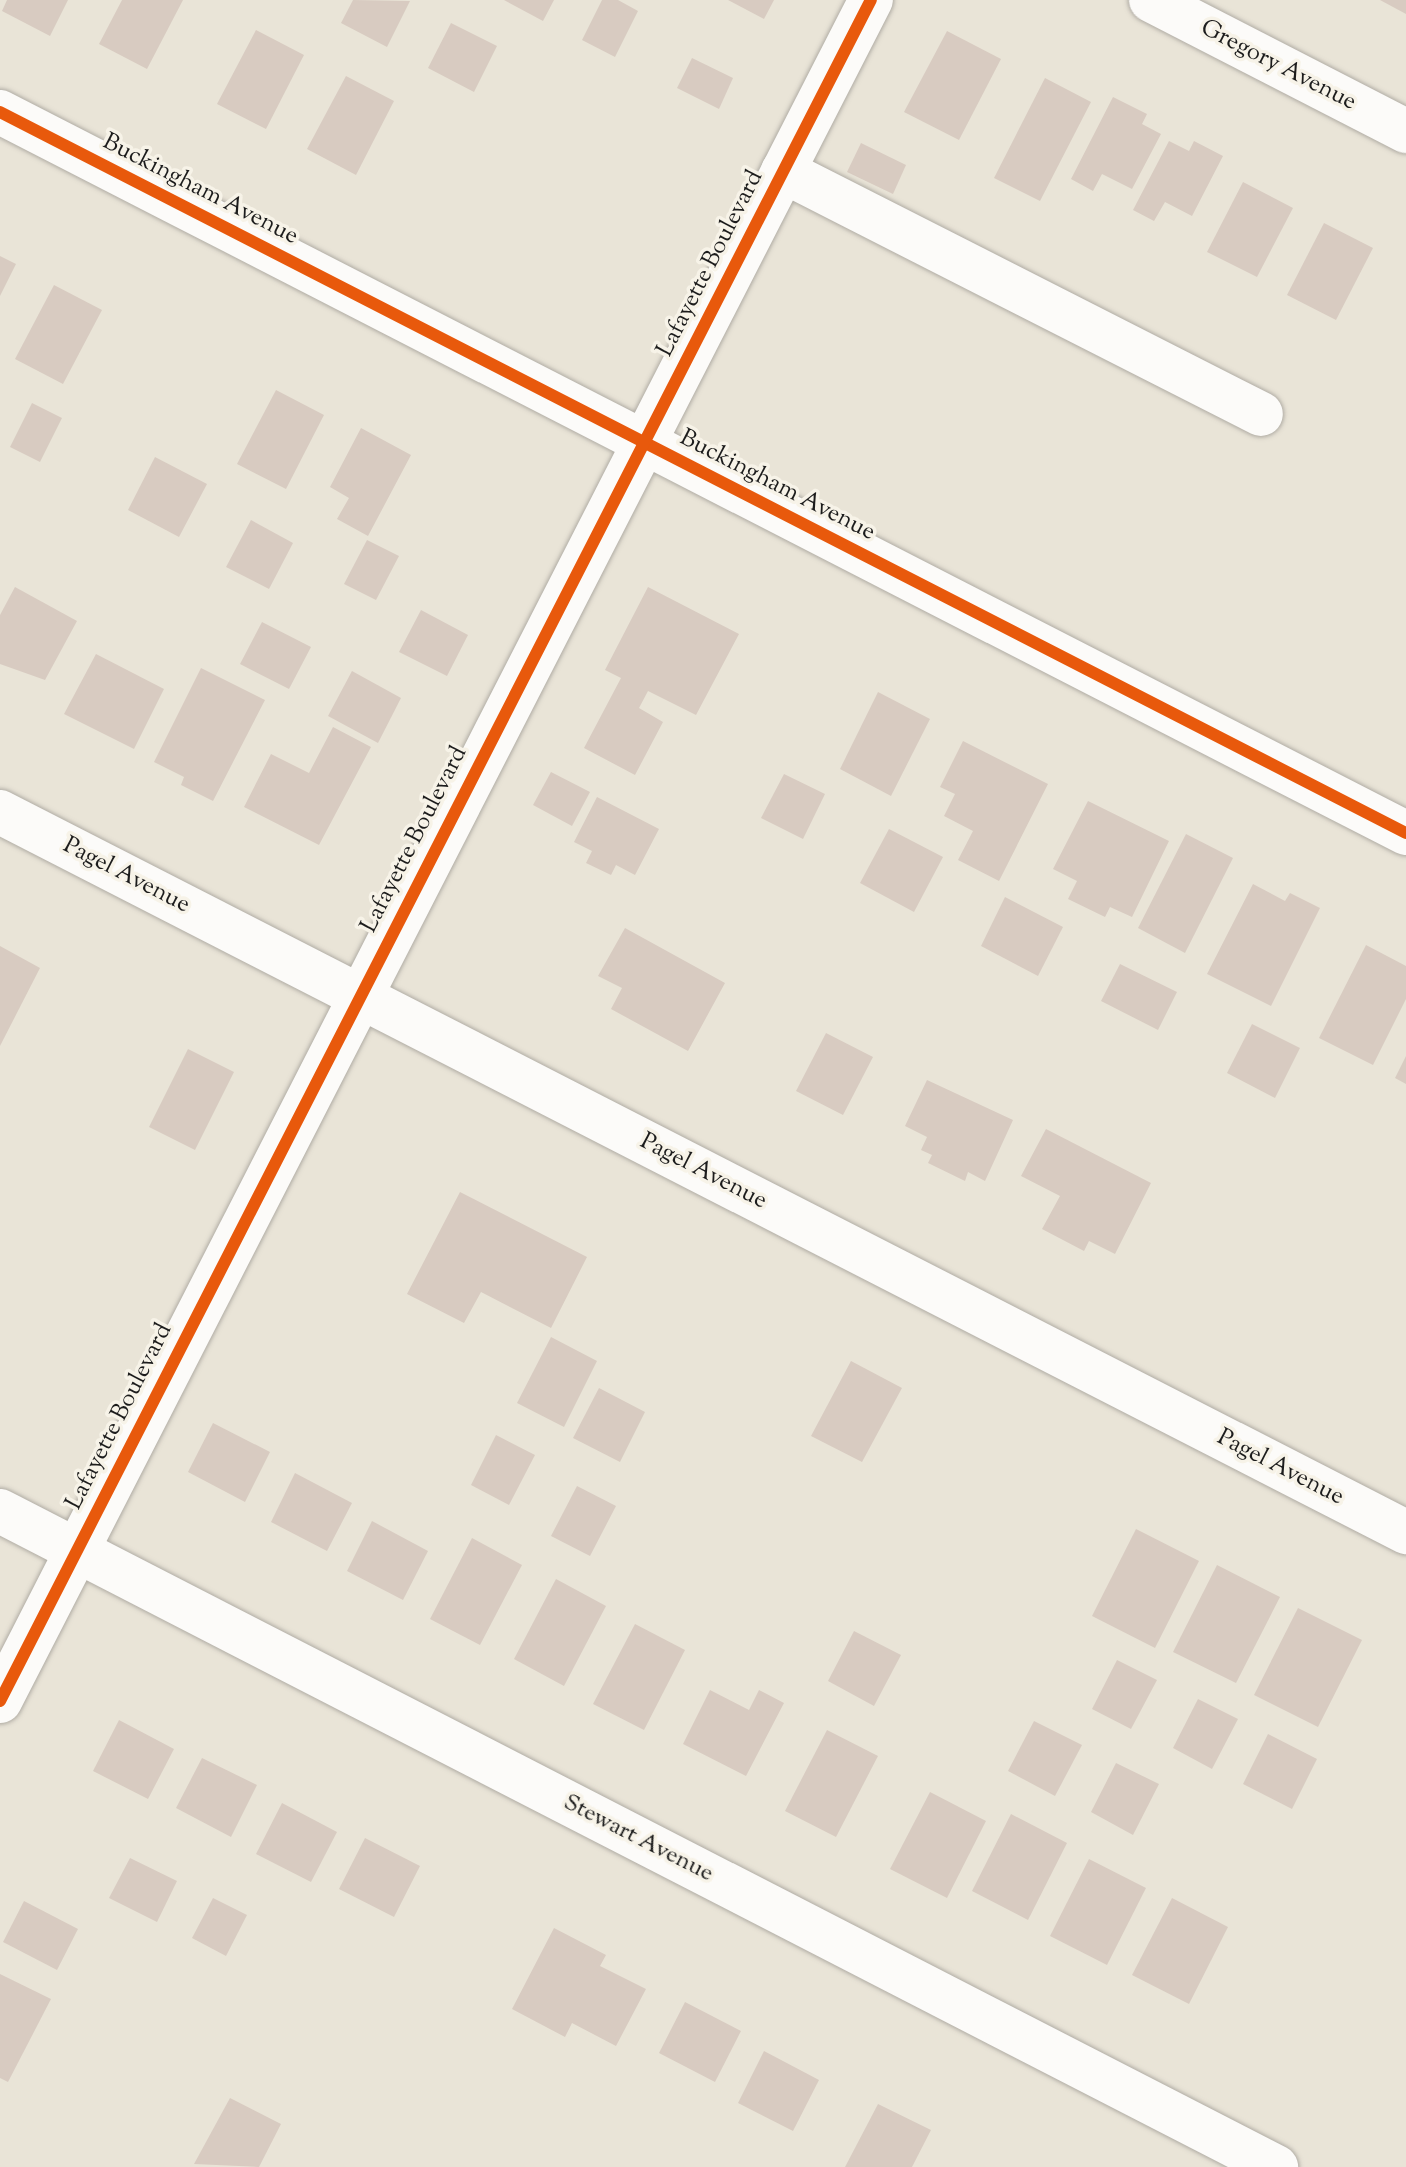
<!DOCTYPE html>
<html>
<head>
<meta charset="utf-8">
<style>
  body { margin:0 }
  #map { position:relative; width:1406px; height:2167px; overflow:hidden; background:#e9e4d7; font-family:"Sorts Mill Goudy",serif }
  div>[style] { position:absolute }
  .building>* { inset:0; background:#d8cbc1 }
  .roads { filter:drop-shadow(0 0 2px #b0aca4) drop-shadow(0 0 2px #b0aca4) }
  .minor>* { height:44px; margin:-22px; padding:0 22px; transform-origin:22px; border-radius:22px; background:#fcfbf9 }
  .cycleway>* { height:12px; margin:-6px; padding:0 6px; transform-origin:6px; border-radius:6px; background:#e8590c }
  span { translate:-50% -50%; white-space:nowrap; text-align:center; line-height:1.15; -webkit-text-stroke:7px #f7f3e8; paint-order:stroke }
  .street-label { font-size:24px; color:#1c1c1c }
</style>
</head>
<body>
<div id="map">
  <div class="building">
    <i style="clip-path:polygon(7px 0,68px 0,50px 36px,2px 11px)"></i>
    <i style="clip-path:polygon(122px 0,183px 0,147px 69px,99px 44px)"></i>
    <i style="clip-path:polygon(353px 0,410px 1px,387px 47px,341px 23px)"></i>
    <i style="clip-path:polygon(504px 0,554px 0,543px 21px)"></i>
    <i style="clip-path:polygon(602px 0,618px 0,638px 11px,615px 57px,582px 40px)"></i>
    <i style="clip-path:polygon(728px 0,774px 0,764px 19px)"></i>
    <i style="clip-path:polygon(1380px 0,1406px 0,1406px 14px)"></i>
    <i style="clip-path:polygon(451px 23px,497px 46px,474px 92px,428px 68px)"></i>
    <i style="clip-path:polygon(256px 30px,304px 55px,266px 129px,217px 104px)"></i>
    <i style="clip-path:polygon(947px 31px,1001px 59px,959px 140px,904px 112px)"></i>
    <i style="clip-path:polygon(692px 58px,733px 78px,719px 109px,677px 88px)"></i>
    <i style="clip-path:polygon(346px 76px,394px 101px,356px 175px,307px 149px)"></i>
    <i style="clip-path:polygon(1045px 78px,1091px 102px,1040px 201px,994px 178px)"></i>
    <i style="clip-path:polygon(1113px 97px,1147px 114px,1142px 124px,1161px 134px,1132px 189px,1102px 174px,1093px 191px,1071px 179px)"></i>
    <i style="clip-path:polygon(1169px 141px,1189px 151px,1194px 141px,1223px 156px,1192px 216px,1165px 202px,1154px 221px,1133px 210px)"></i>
    <i style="clip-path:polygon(861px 143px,906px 165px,893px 194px,847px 172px)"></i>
    <i style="clip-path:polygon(1243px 182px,1293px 208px,1257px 277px,1207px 252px)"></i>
    <i style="clip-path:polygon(1324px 223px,1373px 248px,1336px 320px,1287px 295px)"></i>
    <i style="clip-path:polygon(0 256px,16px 264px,0 296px)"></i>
    <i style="clip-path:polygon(54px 285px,102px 310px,63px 384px,15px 359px)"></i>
    <i style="clip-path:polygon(276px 390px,324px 415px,286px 489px,237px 464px)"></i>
    <i style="clip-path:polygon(32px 403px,62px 418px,40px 462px,10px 447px)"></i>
    <i style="clip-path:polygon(361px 428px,411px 455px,368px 536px,337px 519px,349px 498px,330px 487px)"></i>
    <i style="clip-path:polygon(155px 457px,207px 484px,179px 537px,128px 510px)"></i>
    <i style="clip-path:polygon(251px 520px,293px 543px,269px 589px,226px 567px)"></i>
    <i style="clip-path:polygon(367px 540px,399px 556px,376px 600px,344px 584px)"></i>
    <i style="clip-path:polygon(15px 587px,77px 621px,45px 680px,0 664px,0 615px)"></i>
    <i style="clip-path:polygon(648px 587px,739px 634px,696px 715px,648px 691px,639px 708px,663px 722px,635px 775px,584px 748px,621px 678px,605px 670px)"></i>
    <i style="clip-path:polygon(421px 610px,468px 635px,447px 676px,399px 652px)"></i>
    <i style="clip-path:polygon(262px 622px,311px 647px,289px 689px,240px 664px)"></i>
    <i style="clip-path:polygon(96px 654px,164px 689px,134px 749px,64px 714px)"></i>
    <i style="clip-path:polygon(201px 668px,265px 700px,213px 801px,181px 785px,184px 777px,154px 762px)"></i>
    <i style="clip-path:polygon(352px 671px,401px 698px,378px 743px,328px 716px)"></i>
    <i style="clip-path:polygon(878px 692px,930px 719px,891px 796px,840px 769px)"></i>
    <i style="clip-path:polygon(333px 727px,371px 747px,319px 845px,244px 807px,271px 754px,309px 773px)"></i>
    <i style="clip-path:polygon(963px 741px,1048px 784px,999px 881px,958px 860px,973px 831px,944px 816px,955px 794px,940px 787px)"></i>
    <i style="clip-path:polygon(551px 772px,590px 792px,572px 826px,533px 805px)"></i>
    <i style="clip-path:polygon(784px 774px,825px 794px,803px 839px,761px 818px)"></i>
    <i style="clip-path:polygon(597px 797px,659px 829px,635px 875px,616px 865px,611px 875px,586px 863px,592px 851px,574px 842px)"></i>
    <i style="clip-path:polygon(1088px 801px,1169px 841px,1132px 917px,1110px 907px,1105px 917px,1068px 899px,1077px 881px,1053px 869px)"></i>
    <i style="clip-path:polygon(889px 829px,943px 857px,914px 912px,860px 883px)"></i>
    <i style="clip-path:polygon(1186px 834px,1233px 858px,1185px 953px,1138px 928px)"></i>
    <i style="clip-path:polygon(1253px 884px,1285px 901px,1290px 893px,1320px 908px,1271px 1006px,1207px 974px)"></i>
    <i style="clip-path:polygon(1005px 897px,1063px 927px,1038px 976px,981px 946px)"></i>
    <i style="clip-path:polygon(625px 928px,725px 983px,688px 1051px,611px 1009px,622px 988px,598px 976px)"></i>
    <i style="clip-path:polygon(1366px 945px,1406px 966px,1406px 999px,1373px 1065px,1319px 1038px)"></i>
    <i style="clip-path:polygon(0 946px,40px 968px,0 1046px)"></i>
    <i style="clip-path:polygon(1120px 964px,1177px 992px,1158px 1030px,1101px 1001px)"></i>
    <i style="clip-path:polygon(1252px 1024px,1300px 1048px,1275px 1098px,1227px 1073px)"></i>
    <i style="clip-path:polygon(826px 1033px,873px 1057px,843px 1115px,796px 1091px)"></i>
    <i style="clip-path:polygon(188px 1049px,234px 1072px,195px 1150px,149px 1127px)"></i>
    <i style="clip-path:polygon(1406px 1056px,1406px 1084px,1395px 1078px)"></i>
    <i style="clip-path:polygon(927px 1080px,1013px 1120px,985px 1181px,968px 1172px,965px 1181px,928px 1163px,932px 1155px,921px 1150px,927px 1137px,905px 1126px)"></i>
    <i style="clip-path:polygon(1046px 1129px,1151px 1183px,1115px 1254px,1089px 1241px,1084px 1251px,1042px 1229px,1060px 1196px,1021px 1176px)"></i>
    <i style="clip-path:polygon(460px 1192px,587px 1257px,551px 1328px,481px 1292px,464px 1323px,407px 1294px)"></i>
    <i style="clip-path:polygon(551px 1337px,597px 1361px,564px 1427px,517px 1403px)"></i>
    <i style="clip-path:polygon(851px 1361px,902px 1388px,862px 1462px,811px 1436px)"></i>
    <i style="clip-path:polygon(599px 1388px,645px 1412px,620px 1462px,573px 1438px)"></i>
    <i style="clip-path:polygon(213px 1423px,270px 1452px,245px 1502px,188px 1472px)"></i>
    <i style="clip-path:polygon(496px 1435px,535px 1455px,509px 1505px,471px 1485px)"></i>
    <i style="clip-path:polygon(295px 1473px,352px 1503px,327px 1551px,271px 1522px)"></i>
    <i style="clip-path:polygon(577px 1486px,616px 1506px,590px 1556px,551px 1536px)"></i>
    <i style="clip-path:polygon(372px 1521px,428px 1551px,403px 1600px,347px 1571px)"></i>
    <i style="clip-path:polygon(1136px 1529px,1199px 1561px,1155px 1648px,1092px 1616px)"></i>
    <i style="clip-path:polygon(472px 1538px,522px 1565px,480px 1645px,430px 1619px)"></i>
    <i style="clip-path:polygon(1217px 1565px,1280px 1597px,1236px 1683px,1173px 1652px)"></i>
    <i style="clip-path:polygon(556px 1579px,606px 1606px,564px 1686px,514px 1659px)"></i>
    <i style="clip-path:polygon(1298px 1608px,1362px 1640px,1318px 1727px,1254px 1695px)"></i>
    <i style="clip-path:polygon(635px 1624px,685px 1650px,644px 1730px,593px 1704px)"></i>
    <i style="clip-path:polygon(854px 1631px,901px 1655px,874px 1706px,828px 1681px)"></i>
    <i style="clip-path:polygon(1117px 1660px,1157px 1680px,1131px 1729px,1092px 1709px)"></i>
    <i style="clip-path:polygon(710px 1690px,749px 1710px,759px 1690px,784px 1703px,746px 1776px,683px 1744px)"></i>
    <i style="clip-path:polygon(1198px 1699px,1238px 1719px,1212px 1769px,1173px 1748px)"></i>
    <i style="clip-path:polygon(119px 1720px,174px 1749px,148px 1799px,93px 1771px)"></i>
    <i style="clip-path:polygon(1034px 1721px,1082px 1745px,1055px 1796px,1008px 1771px)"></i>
    <i style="clip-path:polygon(827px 1730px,878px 1756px,836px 1837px,785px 1811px)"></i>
    <i style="clip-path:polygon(1268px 1734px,1317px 1759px,1292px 1809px,1243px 1784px)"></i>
    <i style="clip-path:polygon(202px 1758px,257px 1785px,231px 1837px,176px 1808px)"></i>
    <i style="clip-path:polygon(1116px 1763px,1159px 1784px,1133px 1835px,1091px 1812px)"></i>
    <i style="clip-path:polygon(930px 1792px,986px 1821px,947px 1898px,890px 1869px)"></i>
    <i style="clip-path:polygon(282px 1803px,337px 1832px,311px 1882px,256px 1854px)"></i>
    <i style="clip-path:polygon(1011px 1814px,1067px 1843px,1028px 1920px,972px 1891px)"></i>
    <i style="clip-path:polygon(365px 1838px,420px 1866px,394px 1917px,339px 1889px)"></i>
    <i style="clip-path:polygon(130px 1858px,177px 1881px,157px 1922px,109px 1898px)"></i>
    <i style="clip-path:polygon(1089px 1859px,1146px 1888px,1107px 1965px,1050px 1936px)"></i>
    <i style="clip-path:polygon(213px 1898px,247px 1915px,226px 1956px,192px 1938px)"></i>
    <i style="clip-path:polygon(1172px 1898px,1228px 1927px,1189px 2004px,1132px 1975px)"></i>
    <i style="clip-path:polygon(24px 1901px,78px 1929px,57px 1970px,3px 1942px)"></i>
    <i style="clip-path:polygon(554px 1928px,606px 1955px,600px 1966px,646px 1989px,616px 2046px,572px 2023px,565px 2037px,512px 2009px)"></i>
    <i style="clip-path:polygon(0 1974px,51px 1999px,8px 2082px,0 2078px)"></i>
    <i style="clip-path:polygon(685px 2002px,741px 2031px,715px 2082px,659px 2053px)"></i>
    <i style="clip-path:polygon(764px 2051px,819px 2080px,793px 2131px,738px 2103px)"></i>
    <i style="clip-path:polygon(230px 2098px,281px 2124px,259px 2167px,194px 2164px)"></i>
    <i style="clip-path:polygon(878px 2104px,931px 2130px,912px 2167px,845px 2167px)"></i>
  </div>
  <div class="roads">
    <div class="minor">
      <i style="left:1151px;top:0;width:287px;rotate:27.2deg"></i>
      <i style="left:0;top:112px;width:1580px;rotate:27.15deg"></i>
      <i style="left:783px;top:171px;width:536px;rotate:26.95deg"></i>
      <i style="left:0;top:812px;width:1580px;rotate:27.12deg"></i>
      <i style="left:0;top:1511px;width:1435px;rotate:27.21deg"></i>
      <i style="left:0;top:1701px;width:1911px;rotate:-62.89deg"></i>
    </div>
  </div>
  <div class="cycleway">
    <i style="left:0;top:112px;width:1580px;rotate:27.15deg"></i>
    <i style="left:0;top:1701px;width:1911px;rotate:-62.89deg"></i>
  </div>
  <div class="street-label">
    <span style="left:1278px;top:66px;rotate:27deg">Gregory Avenue</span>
    <span style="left:200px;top:190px;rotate:27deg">Buckingham Avenue</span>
    <span style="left:711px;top:264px;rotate:-63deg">Lafayette Boulevard</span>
    <span style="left:777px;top:486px;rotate:27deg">Buckingham Avenue</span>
    <span style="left:415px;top:840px;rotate:-63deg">Lafayette Boulevard</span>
    <span style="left:126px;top:876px;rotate:27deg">Pagel Avenue</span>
    <span style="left:703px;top:1172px;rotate:27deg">Pagel Avenue</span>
    <span style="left:120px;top:1417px;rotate:-63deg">Lafayette Boulevard</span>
    <span style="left:1280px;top:1468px;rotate:27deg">Pagel Avenue</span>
    <span style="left:638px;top:1839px;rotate:27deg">Stewart Avenue</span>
  </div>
</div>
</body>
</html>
